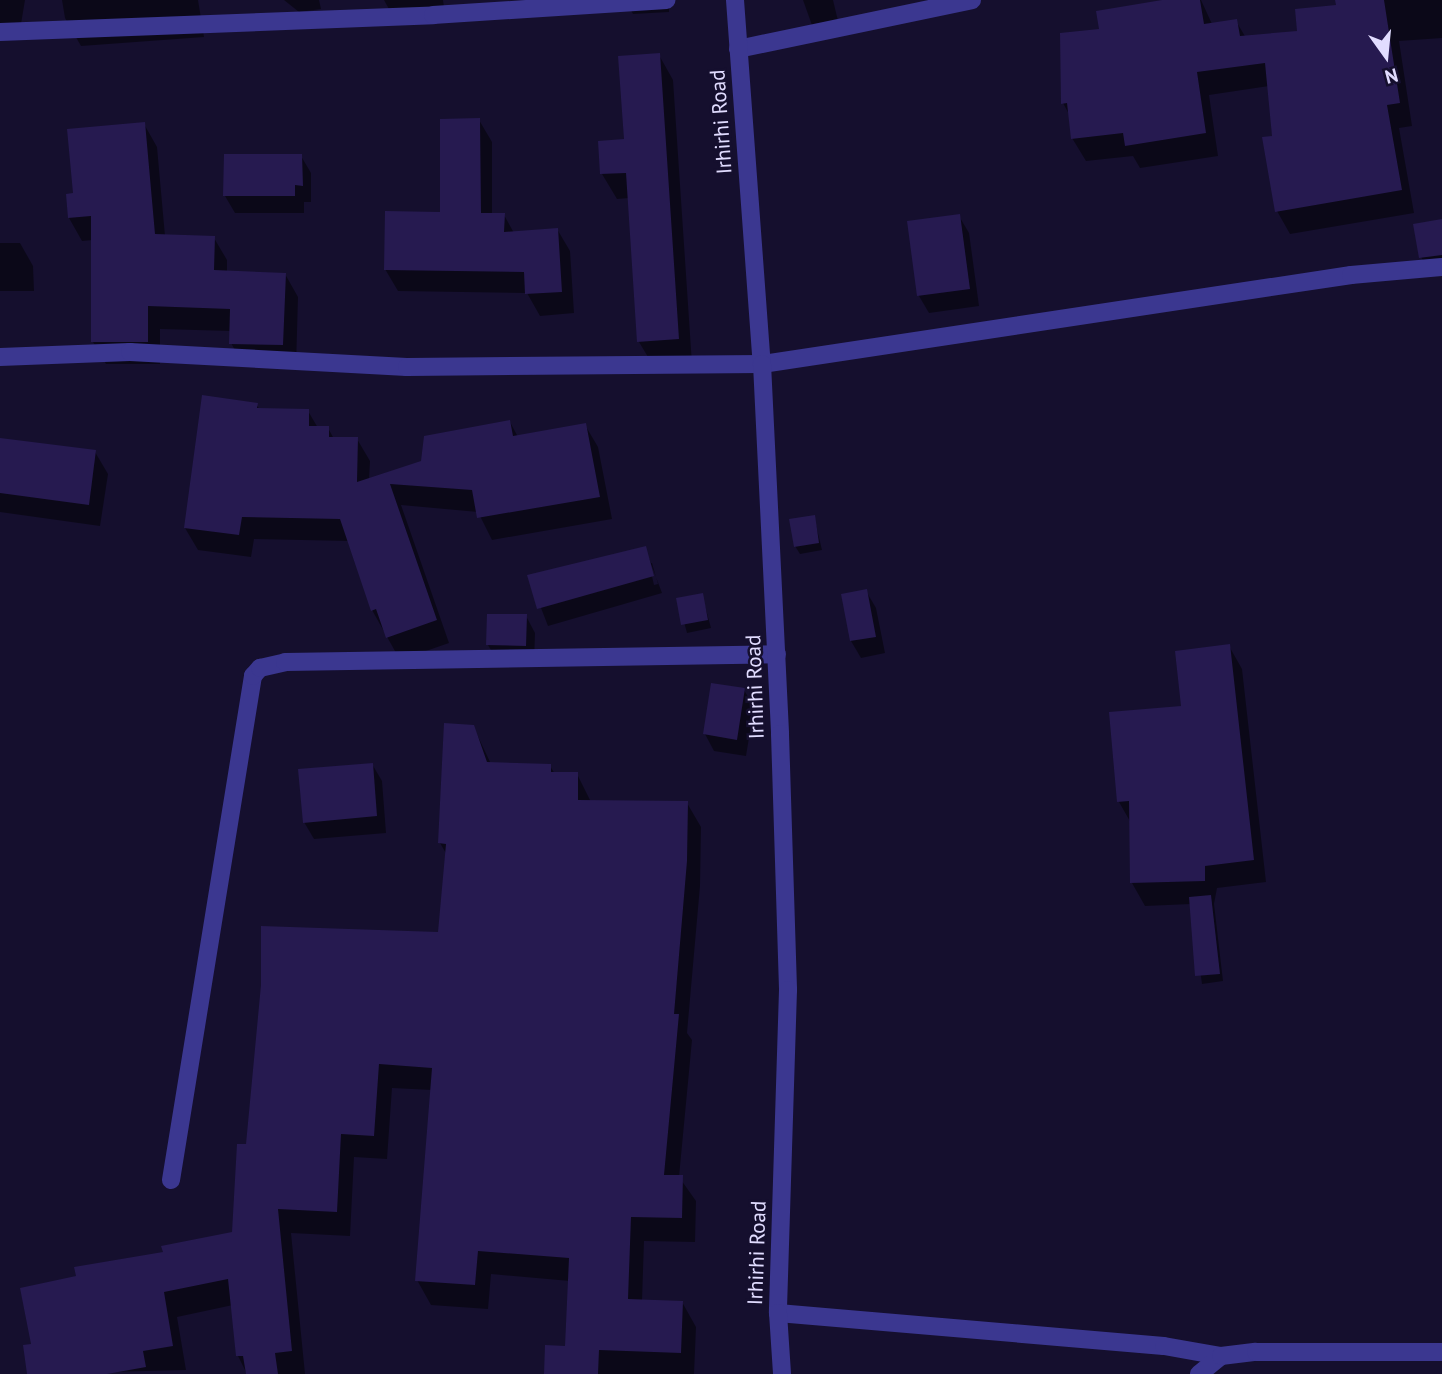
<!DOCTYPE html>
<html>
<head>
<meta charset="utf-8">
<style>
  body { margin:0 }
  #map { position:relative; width:1442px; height:1374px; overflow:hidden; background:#150f2e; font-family:"PT Sans",sans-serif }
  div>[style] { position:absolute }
  .shadow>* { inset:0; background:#0007 }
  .building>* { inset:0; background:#261a50 }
  .minor>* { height:18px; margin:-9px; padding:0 9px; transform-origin:9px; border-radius:9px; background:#3b3790 }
  .tertiary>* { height:18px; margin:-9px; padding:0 9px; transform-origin:9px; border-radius:9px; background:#3b3790 }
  span { translate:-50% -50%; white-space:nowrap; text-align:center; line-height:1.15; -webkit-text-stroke:5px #150f2e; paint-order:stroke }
  .street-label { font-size:21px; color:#e1dcff }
  .north { position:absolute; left:1351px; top:21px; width:70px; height:70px; -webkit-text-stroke:5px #150f2e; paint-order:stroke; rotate:165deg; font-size:19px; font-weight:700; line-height:28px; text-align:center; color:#e1dcff }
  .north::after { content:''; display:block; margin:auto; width:24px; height:32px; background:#e1dcff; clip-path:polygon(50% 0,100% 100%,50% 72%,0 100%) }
</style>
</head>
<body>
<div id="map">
  <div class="shadow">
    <i style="clip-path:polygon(0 0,25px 0,19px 36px,0 34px)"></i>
    <i style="clip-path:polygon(62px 0,198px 0,204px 37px,81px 46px,65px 18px)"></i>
    <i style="clip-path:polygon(284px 0,319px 0,321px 9px,299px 12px)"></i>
    <i style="clip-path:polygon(384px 0,443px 0,445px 15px,395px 20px)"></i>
    <i style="clip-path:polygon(625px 0,669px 0,669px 12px,633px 14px)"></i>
    <i style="clip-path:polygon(803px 0,833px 0,838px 21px,813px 28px)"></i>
    <i style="clip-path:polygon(1173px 0,1201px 0,1212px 24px,1236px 21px,1246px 38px,1299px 33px,1338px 6px,1337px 0,1442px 0,1442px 38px,1399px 41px,1412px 126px,1399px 128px,1414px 213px,1290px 234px,1277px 211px,1269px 86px,1209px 95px,1218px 156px,1140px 168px,1133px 156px,1086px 161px,1072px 138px,1070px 116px,1063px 103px,1101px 30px)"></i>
    <i style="clip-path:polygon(659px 55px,673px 80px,692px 364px,654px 367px,639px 342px,629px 198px,617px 199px,602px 174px,625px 141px)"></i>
    <i style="clip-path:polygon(479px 120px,492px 142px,492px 215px,504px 215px,514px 233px,557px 229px,570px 251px,574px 313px,540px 316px,527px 293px,398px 291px,385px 269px,442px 214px)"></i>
    <i style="clip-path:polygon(144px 124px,157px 147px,165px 236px,214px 238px,227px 260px,227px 272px,285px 274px,298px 297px,296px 367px,244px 366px,231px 343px,231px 331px,160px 329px,160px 364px,106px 364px,93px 342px,93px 240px,82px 241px,69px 218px,67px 195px,75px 195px)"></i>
    <i style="clip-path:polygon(301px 156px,311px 173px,311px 202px,304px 202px,304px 213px,235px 213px,225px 196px)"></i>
    <i style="clip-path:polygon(959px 216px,969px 233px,979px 306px,929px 313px,919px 296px)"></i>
    <i style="clip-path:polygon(1442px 226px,1442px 263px,1426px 265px,1421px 257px)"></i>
    <i style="clip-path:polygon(0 243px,20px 243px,33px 266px,34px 291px,0 291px)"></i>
    <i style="clip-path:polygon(256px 404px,260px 410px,308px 411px,318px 428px,328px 428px,334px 439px,357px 439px,370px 461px,369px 480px,423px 463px,510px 422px,518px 437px,585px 425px,598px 447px,612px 519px,492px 540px,478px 512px,401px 505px,449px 643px,400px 660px,372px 610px,349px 541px,254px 539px,251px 557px,198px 550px,185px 528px)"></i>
    <i style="clip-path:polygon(0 440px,95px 452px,108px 474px,100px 526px,0 512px)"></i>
    <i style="clip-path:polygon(814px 517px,822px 550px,800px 554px,795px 546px)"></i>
    <i style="clip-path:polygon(evenodd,645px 548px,662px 593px,548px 626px,529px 577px,645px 548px,649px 563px,652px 563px,658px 584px,654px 585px,649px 563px)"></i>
    <i style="clip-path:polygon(866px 591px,876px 608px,885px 653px,861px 658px,851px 641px,843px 595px)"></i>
    <i style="clip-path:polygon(702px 595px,711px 628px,687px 633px,678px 600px)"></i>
    <i style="clip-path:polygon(526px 616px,535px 633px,534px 662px,498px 662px,488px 645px)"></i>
    <i style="clip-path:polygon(1229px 646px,1242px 669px,1266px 882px,1217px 888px,1214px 904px,1223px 981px,1202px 984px,1191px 904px,1145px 906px,1132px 883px,1131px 823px,1119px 802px)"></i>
    <i style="clip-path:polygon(744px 690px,754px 707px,746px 756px,714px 751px,705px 734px)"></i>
    <i style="clip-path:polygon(473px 726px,491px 764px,550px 766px,555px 774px,577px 774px,591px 802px,687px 803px,701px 827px,700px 886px,687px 1033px,692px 1040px,679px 1177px,696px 1201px,695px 1242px,644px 1241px,642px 1301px,682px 1302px,696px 1327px,694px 1374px,546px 1374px,567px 1348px,570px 1281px,491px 1274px,488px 1309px,431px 1305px,417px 1280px,432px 1090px,392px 1088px,387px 1159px,354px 1157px,350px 1236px,291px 1233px,305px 1374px,247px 1374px,238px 1356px,233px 1305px,177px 1317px,186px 1370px,28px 1374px,33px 1345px,165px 1254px,234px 1233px,247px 1146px,440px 934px,447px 855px,440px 843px)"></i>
    <i style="clip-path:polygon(372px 764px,382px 781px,386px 833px,314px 839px,304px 822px)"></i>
  </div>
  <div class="building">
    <i style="clip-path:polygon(1162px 0,1200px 0,1204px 24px,1237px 19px,1240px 36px,1297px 31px,1295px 9px,1336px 5px,1335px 0,1384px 0,1400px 103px,1387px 105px,1402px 190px,1275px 212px,1262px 137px,1272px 136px,1265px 63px,1197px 72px,1206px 133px,1125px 146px,1123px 133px,1071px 139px,1067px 103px,1061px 104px,1060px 33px,1099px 29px,1096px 11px)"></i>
    <i style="clip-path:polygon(660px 53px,679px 339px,637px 342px,626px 173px,600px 174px,598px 141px,624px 139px,618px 56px)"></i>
    <i style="clip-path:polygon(480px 118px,481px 213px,505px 213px,504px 232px,558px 228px,562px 292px,525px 294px,524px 272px,384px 270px,385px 211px,440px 212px,440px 119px)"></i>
    <i style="clip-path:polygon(145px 122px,155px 234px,215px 236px,214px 270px,286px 273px,283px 345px,229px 344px,230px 309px,148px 306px,148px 342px,91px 342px,91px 216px,68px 218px,66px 194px,73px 193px,67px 129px)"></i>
    <i style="clip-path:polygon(224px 154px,302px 154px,303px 186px,295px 185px,295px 196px,223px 196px)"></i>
    <i style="clip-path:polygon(960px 214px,970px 289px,917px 296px,907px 221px)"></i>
    <i style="clip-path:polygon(1442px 219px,1442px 255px,1419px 258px,1413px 224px)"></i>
    <i style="clip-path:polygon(202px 395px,258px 403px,257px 408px,309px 409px,309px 426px,329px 426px,329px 437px,358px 437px,357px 482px,421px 461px,424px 436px,510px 420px,513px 436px,586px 423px,600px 497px,477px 518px,472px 490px,390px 484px,437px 620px,386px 638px,376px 609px,371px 611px,340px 519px,242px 517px,239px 535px,184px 528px)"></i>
    <i style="clip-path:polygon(0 438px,96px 450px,89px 505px,0 493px)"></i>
    <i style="clip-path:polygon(815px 515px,819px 543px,794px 547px,789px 519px)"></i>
    <i style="clip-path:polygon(646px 546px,654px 576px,537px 609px,527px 575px)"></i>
    <i style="clip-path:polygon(867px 589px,876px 637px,850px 641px,841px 594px)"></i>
    <i style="clip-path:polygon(703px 593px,708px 620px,681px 625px,676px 598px)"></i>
    <i style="clip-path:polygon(487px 614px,527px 614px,526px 646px,486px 645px)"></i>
    <i style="clip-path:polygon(1230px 644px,1254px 860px,1205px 866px,1205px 881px,1130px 883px,1129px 801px,1117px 802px,1109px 712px,1181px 706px,1175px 651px)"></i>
    <i style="clip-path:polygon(711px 683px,745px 688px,737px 740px,703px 734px)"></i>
    <i style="clip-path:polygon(444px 723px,474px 725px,487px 762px,551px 764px,551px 772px,578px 772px,578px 800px,688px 801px,687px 861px,674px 1014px,679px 1014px,664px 1175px,683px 1175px,682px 1218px,631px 1217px,628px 1299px,683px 1301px,681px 1353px,599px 1350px,598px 1374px,544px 1374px,545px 1345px,565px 1346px,569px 1258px,478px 1251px,475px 1285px,415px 1281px,432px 1068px,379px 1064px,374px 1136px,341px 1134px,337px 1212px,278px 1209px,292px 1351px,275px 1353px,278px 1374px,246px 1374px,243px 1356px,236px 1356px,228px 1279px,164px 1292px,173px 1346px,143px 1351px,146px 1367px,107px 1374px,27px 1374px,23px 1345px,31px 1344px,20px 1288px,76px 1276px,74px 1267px,163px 1252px,161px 1246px,232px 1232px,237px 1144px,246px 1144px,261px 985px,261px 926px,438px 932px,446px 844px,438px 843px)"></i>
    <i style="clip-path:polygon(373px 763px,377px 816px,303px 823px,298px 769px)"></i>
    <i style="clip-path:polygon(1211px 895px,1220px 974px,1195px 976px,1189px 897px)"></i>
  </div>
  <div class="minor">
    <i style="left:0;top:32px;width:433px;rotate:-2.2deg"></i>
    <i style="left:433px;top:15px;width:234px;rotate:-3.7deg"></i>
    <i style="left:738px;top:49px;width:239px;rotate:-11.8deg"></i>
    <i style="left:0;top:357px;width:130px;rotate:-2.2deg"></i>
    <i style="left:130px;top:352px;width:277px;rotate:3.1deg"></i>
    <i style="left:407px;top:367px;width:355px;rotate:-0.5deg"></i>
    <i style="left:762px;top:364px;width:596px;rotate:-8.59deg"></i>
    <i style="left:1351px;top:275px;width:91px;rotate:-5deg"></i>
    <i style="left:171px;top:1180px;width:511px;rotate:-80.76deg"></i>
    <i style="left:253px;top:676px;width:11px;rotate:-49deg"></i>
    <i style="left:260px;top:668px;width:26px;rotate:-13deg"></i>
    <i style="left:285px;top:662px;width:492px;rotate:-0.9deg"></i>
    <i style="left:778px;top:1313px;width:387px;rotate:4.9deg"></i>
    <i style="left:1164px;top:1346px;width:58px;rotate:10deg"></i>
    <i style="left:1199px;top:1374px;width:28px;rotate:-39deg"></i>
    <i style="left:1221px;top:1356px;width:35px;rotate:-7deg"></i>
    <i style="left:1256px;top:1352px;width:186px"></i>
  </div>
  <div class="tertiary">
    <i style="left:735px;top:0;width:365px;rotate:85.8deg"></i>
    <i style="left:762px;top:364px;width:370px;rotate:87.2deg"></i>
    <i style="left:780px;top:734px;width:256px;rotate:88.2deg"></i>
    <i style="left:788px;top:990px;width:323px;rotate:91.8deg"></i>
    <i style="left:778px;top:1313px;width:61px;rotate:86.2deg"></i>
  </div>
  <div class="street-label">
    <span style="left:721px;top:122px;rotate:-94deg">Irhirhi Road</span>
    <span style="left:755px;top:687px;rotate:-92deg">Irhirhi Road</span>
    <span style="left:757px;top:1253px;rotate:-88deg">Irhirhi Road</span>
  </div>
  <div class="north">N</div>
</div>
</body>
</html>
